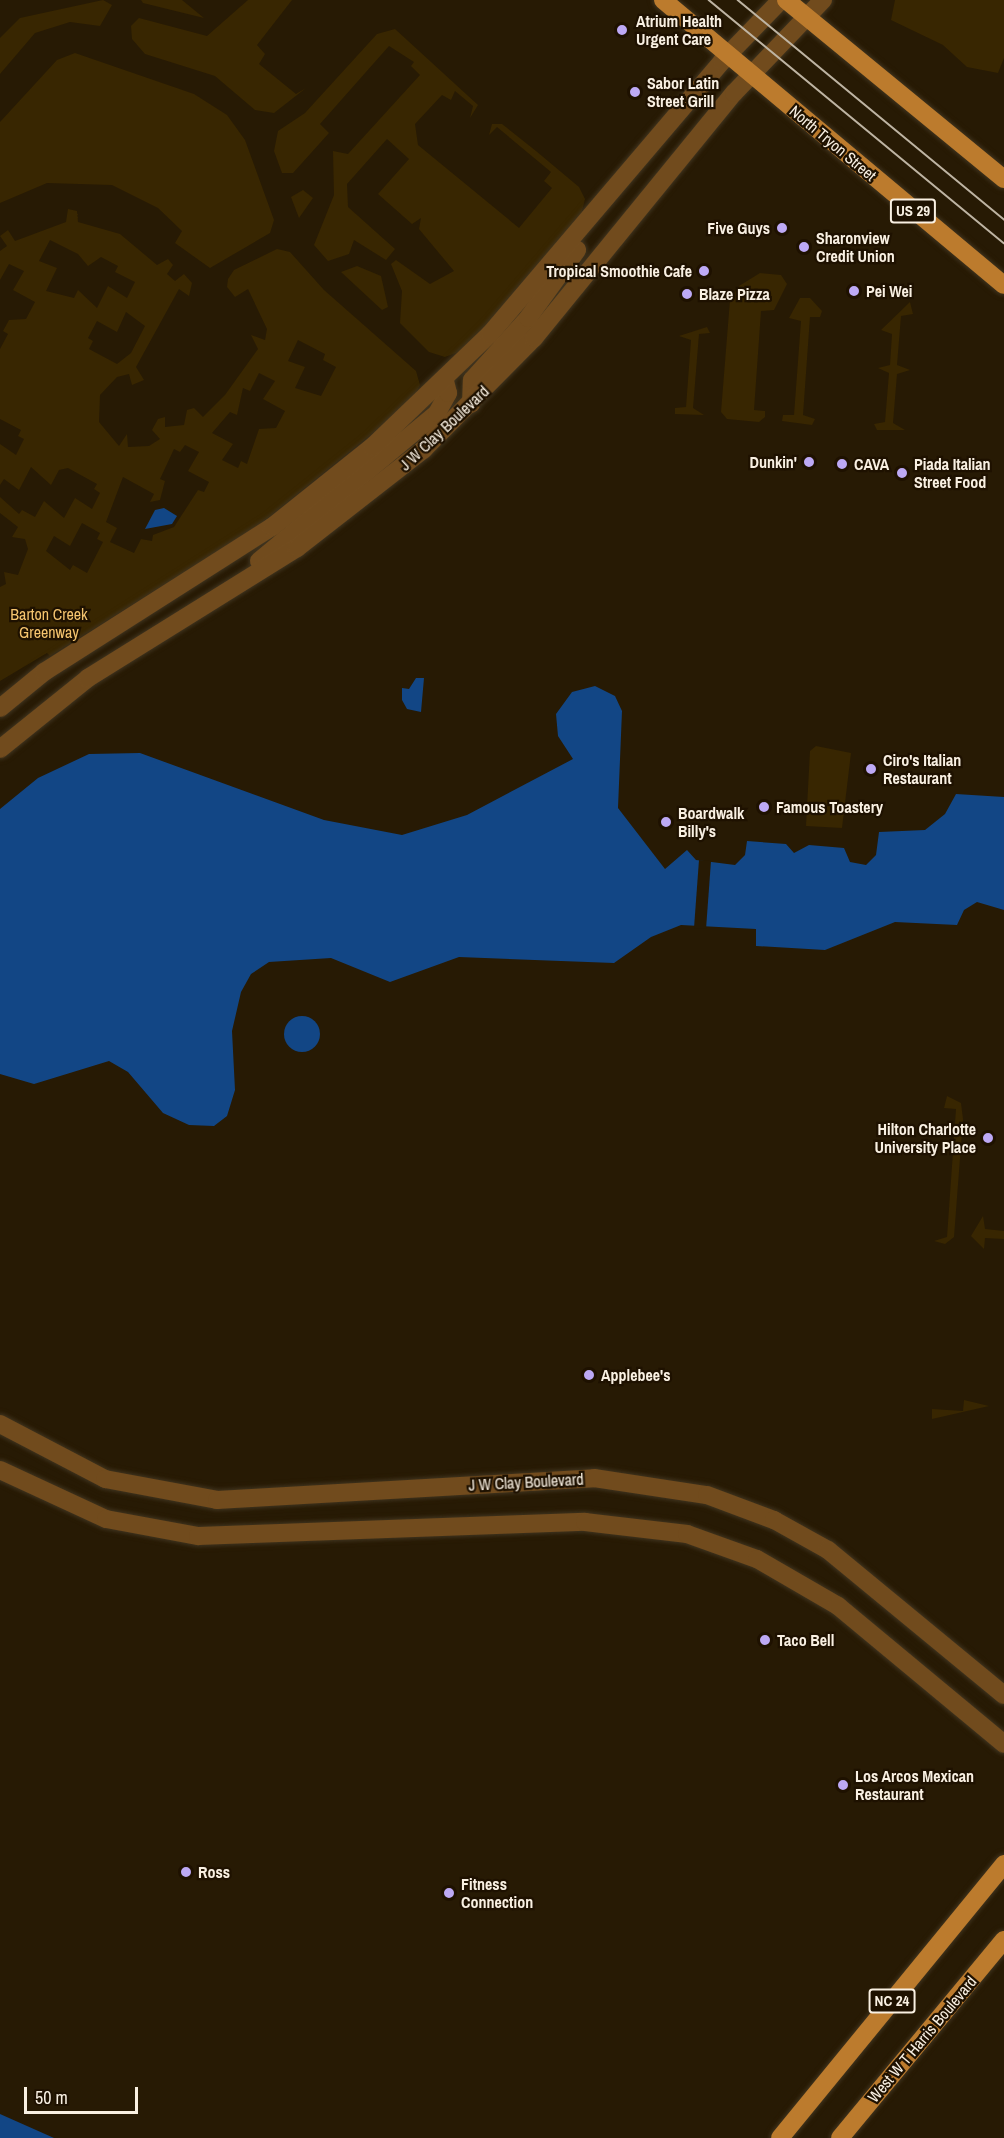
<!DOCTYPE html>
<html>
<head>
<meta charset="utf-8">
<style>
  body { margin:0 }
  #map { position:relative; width:1004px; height:2138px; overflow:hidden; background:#271a04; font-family:"Archivo Narrow",sans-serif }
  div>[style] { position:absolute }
  .green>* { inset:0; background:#382601 }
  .water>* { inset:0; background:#124685 }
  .round { border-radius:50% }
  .pier>* { inset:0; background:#271a04 }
  .roads { filter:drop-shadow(0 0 2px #40341f) drop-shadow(0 0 2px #40341f) }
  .minor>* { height:18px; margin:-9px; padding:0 9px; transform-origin:9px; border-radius:9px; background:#714b1d }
  .major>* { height:18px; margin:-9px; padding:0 9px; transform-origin:9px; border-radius:9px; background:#bc7b2d }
  .tram>* { height:1.5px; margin:-0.75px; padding:0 0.75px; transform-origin:0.75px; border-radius:0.75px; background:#beb4a3 }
  .dots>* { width:16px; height:16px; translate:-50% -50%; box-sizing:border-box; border:3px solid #1e1100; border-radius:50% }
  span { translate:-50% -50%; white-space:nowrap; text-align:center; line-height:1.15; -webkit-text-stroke:4.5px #1e1100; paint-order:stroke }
  .shield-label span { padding:2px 4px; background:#1e1100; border:2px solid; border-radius:4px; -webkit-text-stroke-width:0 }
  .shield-label { font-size:15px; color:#f9f0e2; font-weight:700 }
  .poi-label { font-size:16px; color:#f9f0e2; font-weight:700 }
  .left { translate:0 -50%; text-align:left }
  .right { translate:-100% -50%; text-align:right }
  .street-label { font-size:16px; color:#f9f0e2 }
  .park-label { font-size:16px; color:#f5c46e }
  .scale { position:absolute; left:24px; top:2087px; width:114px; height:27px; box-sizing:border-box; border:3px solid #f9f0e2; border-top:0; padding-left:8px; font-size:18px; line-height:21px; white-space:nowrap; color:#f9f0e2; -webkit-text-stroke:4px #1e1100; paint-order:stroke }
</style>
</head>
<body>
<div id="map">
  <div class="green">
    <i style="clip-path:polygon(103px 0,112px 5px,100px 26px,70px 22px,35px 33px,0 74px,0 38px,20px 18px)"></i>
    <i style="clip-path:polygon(141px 0,182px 0,204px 18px,143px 3px)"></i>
    <i style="clip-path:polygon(248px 0,292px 0,257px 45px,265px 54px,259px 64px,296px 94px,306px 88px,274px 113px,255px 110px,215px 76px,145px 54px,132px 39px,131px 26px,139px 18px,207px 36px)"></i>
    <i style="clip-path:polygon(895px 0,1004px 0,1004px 58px,998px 73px,967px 67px,943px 45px,891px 20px)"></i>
    <i style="clip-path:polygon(395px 29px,478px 105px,470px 118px,473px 106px,455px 91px,451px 100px,442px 95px,415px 124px,418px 145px,519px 228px,552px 188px,544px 181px,551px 172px,497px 127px,489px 135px,492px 124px,502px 124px,536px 151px,579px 187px,585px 199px,581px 215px,482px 330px,461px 351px,445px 357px,429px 352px,400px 323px,402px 291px,391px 264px,396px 260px,430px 284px,454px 271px,419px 229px,421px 218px,412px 224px,378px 194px,409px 159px,387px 139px,347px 184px,348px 207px,395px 249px,386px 260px,354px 240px,349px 254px,328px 261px,314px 245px,334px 195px,333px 151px,348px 154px,420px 75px,411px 66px,414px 62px,389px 46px,320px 124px,329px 133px,293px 173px,282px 173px,274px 151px,278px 131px,305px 113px,377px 34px)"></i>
    <i style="clip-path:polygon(75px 53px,194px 94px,227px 115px,245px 140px,274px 220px,270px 233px,210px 268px,175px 243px,182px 231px,158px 208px,112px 185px,47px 183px,0 203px,0 122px,57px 60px)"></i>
    <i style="clip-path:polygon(303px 190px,313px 198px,299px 218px,291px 197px)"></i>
    <i style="clip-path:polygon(evenodd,68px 209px,77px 211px,78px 222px,120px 234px,157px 265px,168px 259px,173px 265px,167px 274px,175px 281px,184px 274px,192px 283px,189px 296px,179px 289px,136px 367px,144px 380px,132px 385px,129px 374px,117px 377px,100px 395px,99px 422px,119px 446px,127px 434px,128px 447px,149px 446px,160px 439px,152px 430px,158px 419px,165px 417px,165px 427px,184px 425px,187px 410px,194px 408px,203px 417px,225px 395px,258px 349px,251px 335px,265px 340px,267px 329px,248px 289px,235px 297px,227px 287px,228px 279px,234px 270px,277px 249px,290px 252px,324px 290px,416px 371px,420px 385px,411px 402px,259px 525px,50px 656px,47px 653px,0 681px,0 587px,6px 584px,4px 572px,18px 575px,28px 549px,25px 539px,12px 537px,18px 527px,0 513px,0 497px,19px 514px,22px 510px,35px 517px,44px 501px,64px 518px,75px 498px,92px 509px,100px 493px,94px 489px,97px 484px,68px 468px,59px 470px,51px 485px,31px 467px,19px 490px,4px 479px,0 485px,0 444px,16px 455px,24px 439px,18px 436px,21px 430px,0 419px,0 349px,8px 334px,3px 331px,9px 320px,26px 319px,35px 302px,13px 290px,24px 271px,9px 264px,0 280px,0 251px,7px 246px,0 236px,8px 230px,15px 241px,66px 222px,68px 209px,50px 240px,78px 254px,88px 266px,101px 257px,118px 266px,115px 272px,135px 282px,127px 298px,108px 286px,97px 308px,78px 290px,74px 298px,46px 291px,57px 268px,39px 261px,50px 240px,68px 209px,126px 312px,145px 326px,131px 353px,117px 364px,89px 349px,93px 341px,88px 338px,97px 321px,117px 332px,126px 312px,68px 209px,298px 340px,325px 354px,323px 360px,336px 367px,321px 396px,295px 388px,305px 367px,288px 361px,298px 340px,68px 209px,259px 373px,275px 381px,263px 399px,285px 411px,276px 428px,259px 429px,247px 464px,241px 461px,238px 468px,222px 460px,233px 444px,212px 433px,230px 412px,237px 415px,243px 388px,250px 391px,259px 373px,68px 209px,185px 445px,199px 452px,188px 471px,209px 482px,204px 492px,198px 490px,174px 527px,153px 535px,152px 541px,141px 539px,134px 553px,110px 542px,117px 528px,106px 522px,123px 477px,154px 494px,150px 502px,160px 500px,165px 481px,160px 479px,174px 449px,180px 452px,185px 445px,68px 209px,82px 523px,100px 533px,97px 539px,103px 542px,87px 573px,73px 565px,70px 570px,46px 551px,54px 536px,70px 546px,82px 523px)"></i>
    <i style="clip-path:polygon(357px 266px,381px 276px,388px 307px,382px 310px,341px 272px)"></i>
    <i style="clip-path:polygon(760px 273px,781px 275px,787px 284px,774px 310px,761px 311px,754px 410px,765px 411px,765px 417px,759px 422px,727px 419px,721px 412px,730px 300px,739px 286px)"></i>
    <i style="clip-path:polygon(800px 298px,810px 298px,822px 311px,820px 317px,810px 317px,803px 415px,815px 419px,812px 425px,782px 421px,783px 415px,794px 415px,801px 321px,789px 318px)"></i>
    <i style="clip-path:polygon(910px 302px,913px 314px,901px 316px,897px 365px,910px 370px,897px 374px,893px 423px,905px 430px,877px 430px,874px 424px,885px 422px,889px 373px,878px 368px,890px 365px,892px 334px,881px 330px)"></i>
    <i style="clip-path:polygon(707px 327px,710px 333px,699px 334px,693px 408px,704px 415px,675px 414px,675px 408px,686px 407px,691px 340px,679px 336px)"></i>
    <i style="clip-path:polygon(816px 746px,851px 753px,842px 828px,806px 826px,810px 751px)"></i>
    <i style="clip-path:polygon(947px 1096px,961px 1103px,963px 1119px,954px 1237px,945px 1244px,934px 1241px,947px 1237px,956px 1109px,944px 1108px)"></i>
    <i style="clip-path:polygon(983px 1216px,985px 1229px,1004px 1231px,1004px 1239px,985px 1238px,984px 1249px,971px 1236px)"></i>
    <i style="clip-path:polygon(964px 1400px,989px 1406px,932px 1419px,932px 1409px,963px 1411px)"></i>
  </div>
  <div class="water">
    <i style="clip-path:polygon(164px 508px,177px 516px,172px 524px,145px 529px,155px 510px)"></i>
    <i style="clip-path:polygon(416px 678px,424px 678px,421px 712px,407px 709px,402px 700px,402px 688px,409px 689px)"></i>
    <i style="clip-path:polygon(595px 686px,615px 696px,622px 711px,618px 808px,665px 869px,687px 850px,696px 860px,735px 865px,745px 855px,747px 841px,786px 844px,794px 853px,809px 845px,844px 848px,850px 862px,866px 865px,876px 855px,879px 832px,925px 830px,945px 814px,956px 794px,1004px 797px,1004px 910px,977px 902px,964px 910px,957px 925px,895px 922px,825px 950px,756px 946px,756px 929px,681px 925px,651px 937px,614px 963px,459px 957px,390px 982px,331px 958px,269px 962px,251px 974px,241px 992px,232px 1031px,235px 1090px,227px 1116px,214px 1126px,189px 1125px,163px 1113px,128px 1072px,109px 1061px,34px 1084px,0 1074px,0 809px,38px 778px,89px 754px,140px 753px,324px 820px,402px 835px,467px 815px,573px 759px,558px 736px,556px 714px,572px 692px)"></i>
    <i class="round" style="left:284px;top:1016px;width:36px;height:36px"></i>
    <i style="clip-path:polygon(0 2114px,54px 2138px,0 2138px)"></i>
  </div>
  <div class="pier">
    <i style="clip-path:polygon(699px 860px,711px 861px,706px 929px,694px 928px)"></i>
  </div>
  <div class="roads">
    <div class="minor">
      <i style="left:471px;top:404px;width:24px;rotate:-88deg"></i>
      <i style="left:472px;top:380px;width:84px;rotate:-47.9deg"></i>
      <i style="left:528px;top:318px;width:84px;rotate:-54.2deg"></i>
      <i style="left:259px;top:561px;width:231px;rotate:-39.7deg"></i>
      <i style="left:437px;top:413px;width:23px;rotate:-61deg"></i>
      <i style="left:448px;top:393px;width:12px;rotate:-104deg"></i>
      <i style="left:0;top:708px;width:57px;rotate:-39.3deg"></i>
      <i style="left:44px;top:672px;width:270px;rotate:-32.5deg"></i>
      <i style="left:272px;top:527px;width:128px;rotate:-38.7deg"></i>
      <i style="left:372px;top:447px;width:163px;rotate:-43.8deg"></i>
      <i style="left:490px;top:334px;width:358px;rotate:-49.6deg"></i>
      <i style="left:722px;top:61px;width:85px;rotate:-46deg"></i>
      <i style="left:0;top:749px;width:113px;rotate:-38.9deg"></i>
      <i style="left:88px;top:678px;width:246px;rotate:-31.9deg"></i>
      <i style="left:297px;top:548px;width:160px;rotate:-37.9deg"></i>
      <i style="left:423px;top:450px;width:158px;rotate:-45.3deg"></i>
      <i style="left:534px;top:338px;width:316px;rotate:-50.8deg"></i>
      <i style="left:734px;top:93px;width:129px;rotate:-46.3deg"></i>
      <i style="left:0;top:1424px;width:119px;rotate:27.6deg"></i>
      <i style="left:105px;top:1479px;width:114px;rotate:10.6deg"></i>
      <i style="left:217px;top:1500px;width:378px;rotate:-3.3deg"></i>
      <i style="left:594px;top:1478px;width:114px;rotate:8.6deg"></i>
      <i style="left:707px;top:1495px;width:72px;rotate:20.5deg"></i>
      <i style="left:774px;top:1520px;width:62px;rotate:29.1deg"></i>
      <i style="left:828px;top:1550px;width:228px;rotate:39.5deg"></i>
      <i style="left:0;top:1470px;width:117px;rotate:24.8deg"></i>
      <i style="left:106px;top:1519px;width:94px;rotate:10.5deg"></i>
      <i style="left:198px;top:1536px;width:387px;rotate:-2.1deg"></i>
      <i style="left:585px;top:1522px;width:103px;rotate:6.7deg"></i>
      <i style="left:687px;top:1534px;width:74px;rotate:19.7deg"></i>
      <i style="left:757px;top:1559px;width:94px;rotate:30.1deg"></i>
      <i style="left:838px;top:1606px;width:216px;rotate:39.7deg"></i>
    </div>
    <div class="major">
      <i style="left:663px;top:0;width:444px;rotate:39.9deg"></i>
      <i style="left:786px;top:0;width:282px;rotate:39.4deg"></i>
      <i style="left:780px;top:2138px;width:354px;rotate:-50.7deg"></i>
      <i style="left:840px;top:2138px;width:257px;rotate:-50.4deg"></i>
    </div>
  </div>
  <div class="tram">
    <i style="left:709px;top:0;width:382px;rotate:39.5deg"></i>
    <i style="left:738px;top:0;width:345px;rotate:39.5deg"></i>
  </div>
  <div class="dots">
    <i style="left:622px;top:30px;background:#bda9f5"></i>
    <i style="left:635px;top:92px;background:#bda9f5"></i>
    <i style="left:782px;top:228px;background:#bda9f5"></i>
    <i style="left:804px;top:247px;background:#bda9f5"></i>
    <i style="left:704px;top:271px;background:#bda9f5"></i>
    <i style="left:854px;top:291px;background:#bda9f5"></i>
    <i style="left:687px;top:294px;background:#bda9f5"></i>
    <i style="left:809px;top:462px;background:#bda9f5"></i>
    <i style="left:842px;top:464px;background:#bda9f5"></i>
    <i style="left:902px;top:473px;background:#bda9f5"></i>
    <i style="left:871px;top:769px;background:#bda9f5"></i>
    <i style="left:764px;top:807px;background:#bda9f5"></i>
    <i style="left:666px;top:822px;background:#bda9f5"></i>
    <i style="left:988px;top:1138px;background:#bda9f5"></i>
    <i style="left:589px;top:1375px;background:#bda9f5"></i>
    <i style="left:765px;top:1640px;background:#bda9f5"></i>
    <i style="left:843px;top:1785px;background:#bda9f5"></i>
    <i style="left:186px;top:1872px;background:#bda9f5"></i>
    <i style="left:449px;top:1893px;background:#bda9f5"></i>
  </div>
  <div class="shield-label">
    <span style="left:913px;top:211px">US 29</span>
    <span style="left:892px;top:2001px">NC 24</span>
  </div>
  <div class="poi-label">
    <span class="left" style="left:636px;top:30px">Atrium Health<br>Urgent Care</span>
    <span class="left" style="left:647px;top:92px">Sabor Latin<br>Street Grill</span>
    <span class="right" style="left:770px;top:228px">Five Guys</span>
    <span class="left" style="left:816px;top:247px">Sharonview<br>Credit Union</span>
    <span class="right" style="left:692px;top:271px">Tropical Smoothie Cafe</span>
    <span class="left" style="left:866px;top:291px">Pei Wei</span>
    <span class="left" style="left:699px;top:294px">Blaze Pizza</span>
    <span class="right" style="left:797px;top:462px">Dunkin'</span>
    <span class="left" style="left:854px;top:464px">CAVA</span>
    <span class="left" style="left:914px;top:473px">Piada Italian<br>Street Food</span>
    <span class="left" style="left:883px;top:769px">Ciro's Italian<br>Restaurant</span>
    <span class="left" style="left:776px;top:807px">Famous Toastery</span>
    <span class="left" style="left:678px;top:822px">Boardwalk<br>Billy's</span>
    <span class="right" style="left:976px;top:1138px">Hilton Charlotte<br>University Place</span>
    <span class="left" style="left:601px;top:1375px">Applebee's</span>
    <span class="left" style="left:777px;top:1640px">Taco Bell</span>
    <span class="left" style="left:855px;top:1785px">Los Arcos Mexican<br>Restaurant</span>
    <span class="left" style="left:198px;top:1872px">Ross</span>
    <span class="left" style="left:461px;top:1893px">Fitness<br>Connection</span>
  </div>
  <div class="street-label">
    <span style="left:833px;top:143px;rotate:40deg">North Tryon Street</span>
    <span style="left:444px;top:428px;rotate:-43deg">J W Clay Boulevard</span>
    <span style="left:526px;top:1482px;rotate:-3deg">J W Clay Boulevard</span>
    <span style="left:922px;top:2039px;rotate:-50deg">West W T Harris Boulevard</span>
  </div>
  <div class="park-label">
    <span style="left:49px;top:623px">Barton Creek<br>Greenway</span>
  </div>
  <div class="scale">50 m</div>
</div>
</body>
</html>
